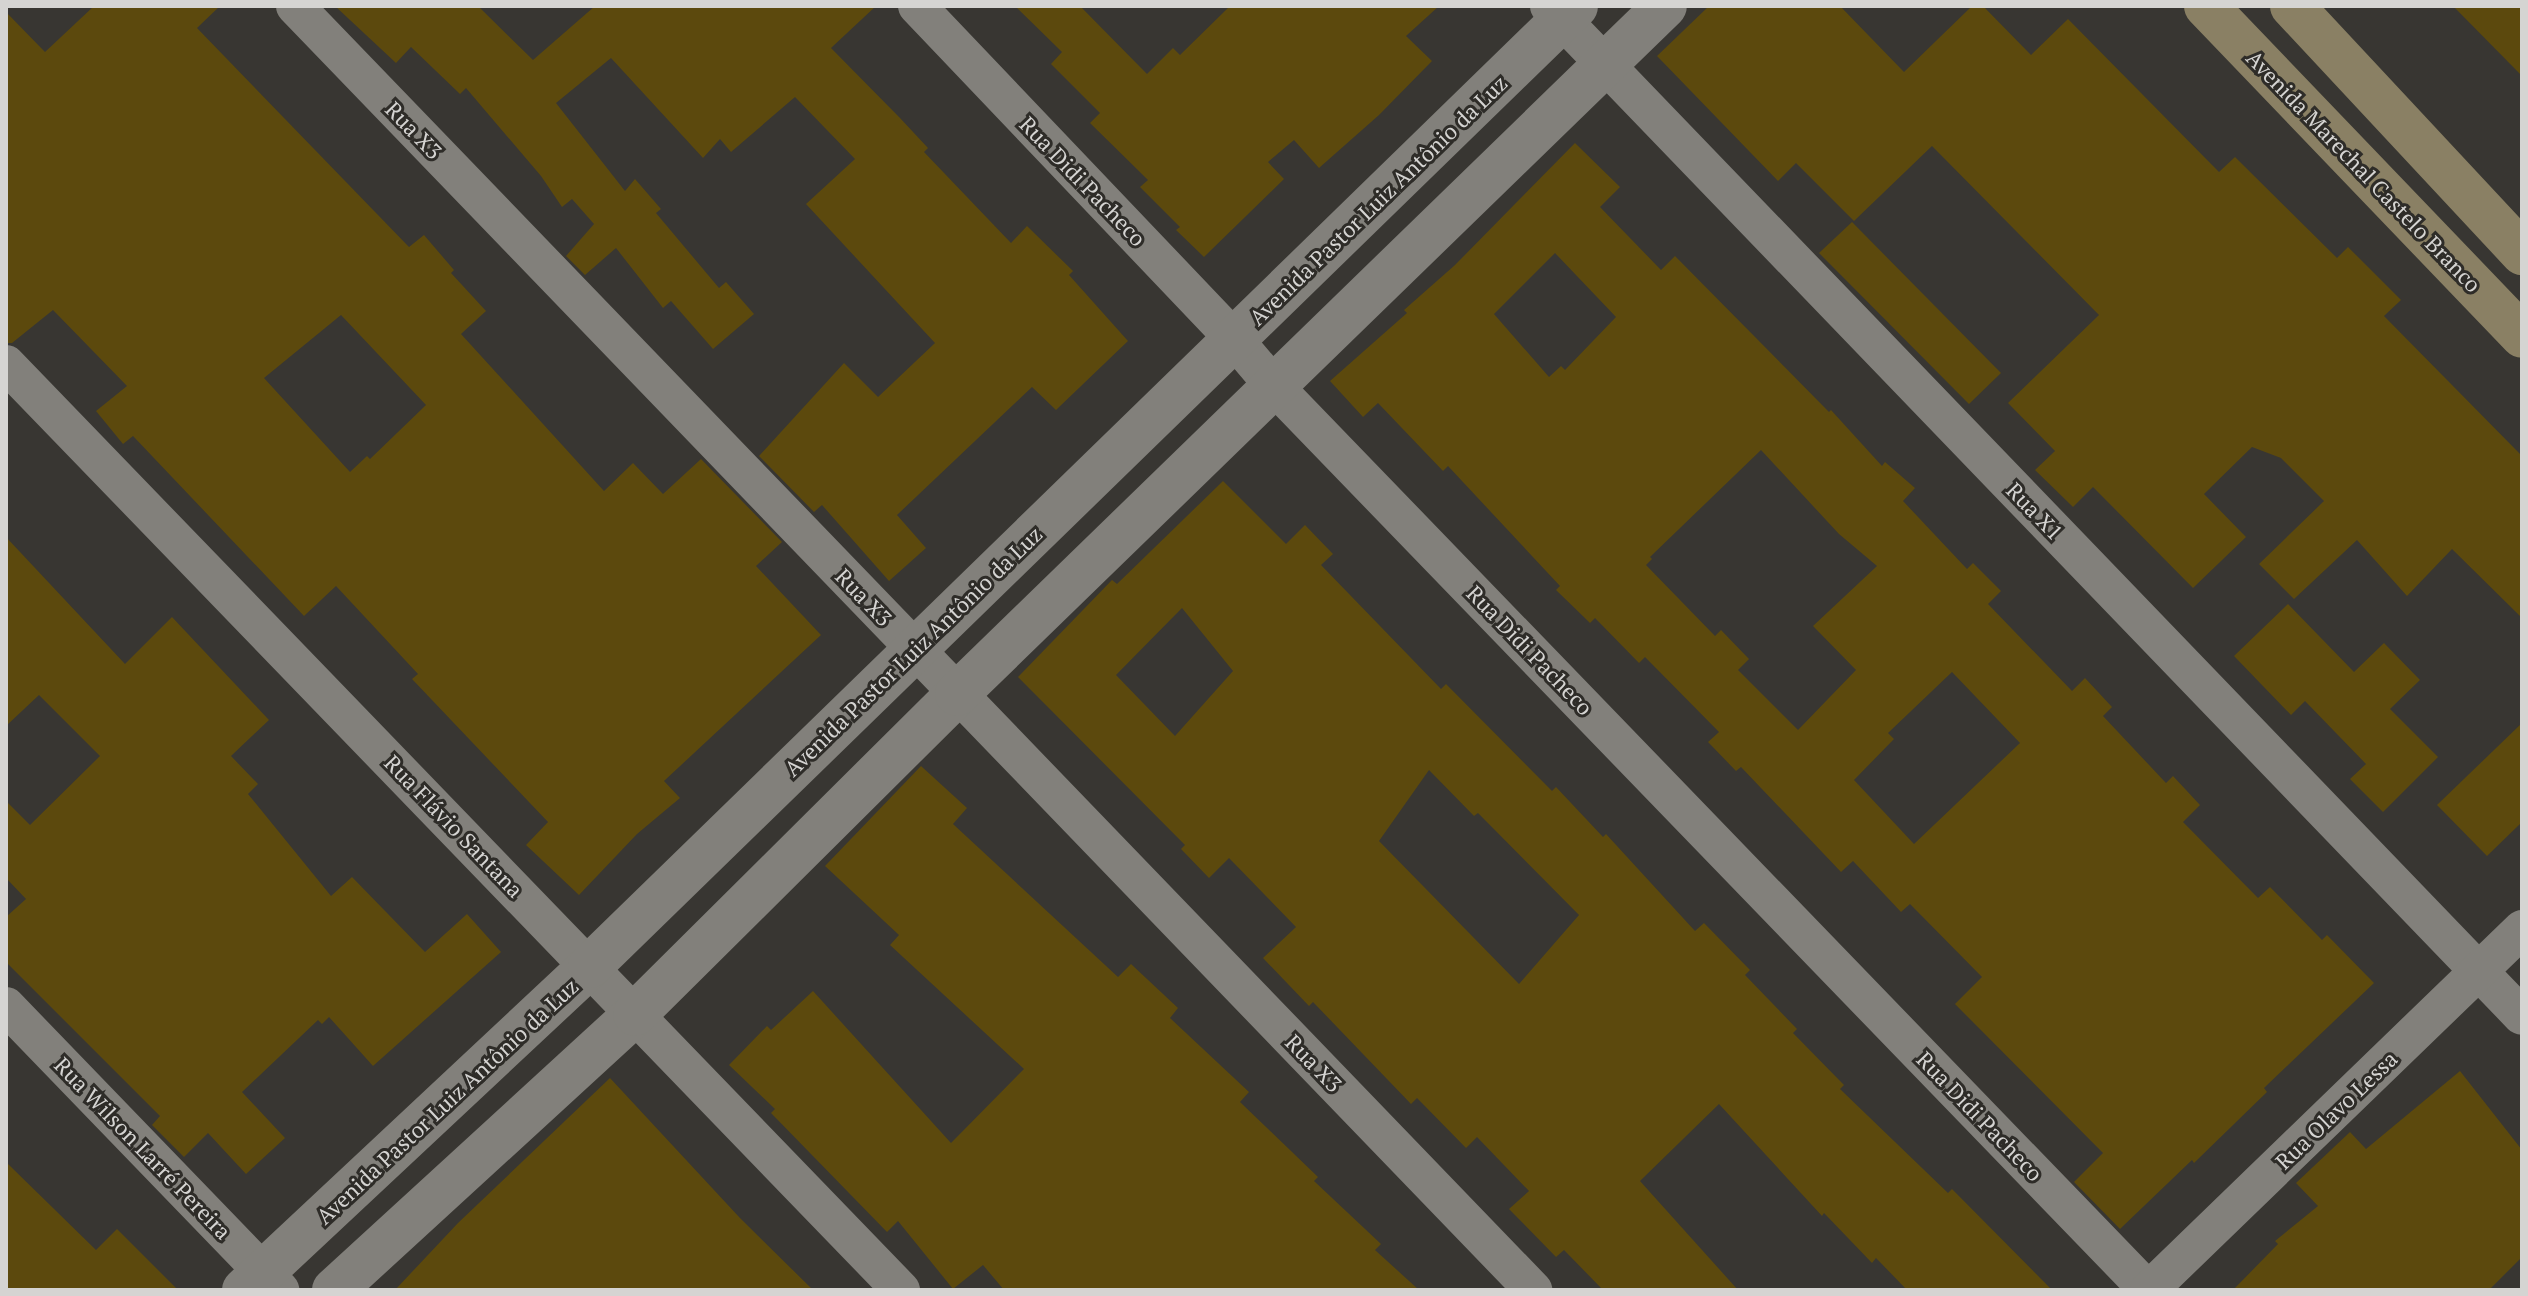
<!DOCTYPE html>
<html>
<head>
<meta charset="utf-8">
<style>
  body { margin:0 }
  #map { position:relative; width:2528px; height:1296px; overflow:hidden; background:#383632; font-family:"PT Serif",serif }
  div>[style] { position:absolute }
  .building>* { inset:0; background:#5c490d }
  .minor>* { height:38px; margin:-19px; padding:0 19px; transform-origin:19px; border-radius:19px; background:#82807b }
  .tertiary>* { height:44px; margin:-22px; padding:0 22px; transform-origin:22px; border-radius:22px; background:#82807b }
  .secondary>* { height:44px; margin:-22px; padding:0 22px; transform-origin:22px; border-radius:22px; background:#8a8064 }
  span { translate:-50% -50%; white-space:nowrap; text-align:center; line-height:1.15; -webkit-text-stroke:6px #2e2c28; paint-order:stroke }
  .street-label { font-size:22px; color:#d5d4d2 }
  .frame { position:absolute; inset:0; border:8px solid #d5d4d2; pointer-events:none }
</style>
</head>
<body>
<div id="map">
  <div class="building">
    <i style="clip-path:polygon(evenodd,94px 6px,220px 6px,197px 28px,409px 247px,424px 235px,454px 270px,451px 273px,486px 311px,461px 334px,604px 491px,633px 463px,663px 494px,701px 459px,782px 542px,756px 566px,821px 635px,664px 781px,680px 798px,637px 834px,579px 895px,526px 845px,548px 822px,412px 679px,418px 674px,336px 586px,304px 616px,133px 436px,123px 444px,96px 411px,127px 386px,53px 310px,12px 343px,6px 343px,6px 12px,45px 52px,94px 6px,341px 315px,426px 405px,370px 459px,367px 456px,350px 472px,264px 378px,341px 315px)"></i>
    <i style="clip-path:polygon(335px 6px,478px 6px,533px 60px,595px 6px,876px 6px,831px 48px,900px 118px,928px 148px,924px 152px,1011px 243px,1027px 226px,1073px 271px,1069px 275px,1128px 341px,1056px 410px,1032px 387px,897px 515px,926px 548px,889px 581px,822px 505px,814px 512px,759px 456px,844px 363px,878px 397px,935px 343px,806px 204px,855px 159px,795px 97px,731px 152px,720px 139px,703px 158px,611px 58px,556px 103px,625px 191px,635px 179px,661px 209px,656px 213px,719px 288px,726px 282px,754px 314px,713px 349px,671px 301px,663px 308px,616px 248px,585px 275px,566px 256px,594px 224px,572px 199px,562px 207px,541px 176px,466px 88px,460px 94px,411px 47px,396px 63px)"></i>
    <i style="clip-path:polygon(1015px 6px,1080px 6px,1147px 74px,1173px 48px,1180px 55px,1230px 6px,1439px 6px,1406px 36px,1432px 61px,1379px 115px,1319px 168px,1294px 140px,1268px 162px,1284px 179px,1204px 257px,1176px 230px,1180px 227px,1140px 187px,1148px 180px,1090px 123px,1100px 113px,1051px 64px,1062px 52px)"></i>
    <i style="clip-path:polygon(1709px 6px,1840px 6px,1904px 72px,1972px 6px,1983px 6px,2031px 55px,2068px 19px,2219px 172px,2235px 157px,2337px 258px,2348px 247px,2401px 300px,2384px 316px,2522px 456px,2522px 618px,2452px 549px,2407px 596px,2357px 540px,2294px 599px,2259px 564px,2324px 501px,2281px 458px,2252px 447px,2204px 494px,2246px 537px,2193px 588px,2093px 487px,2073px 507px,2035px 470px,2055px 451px,2008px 403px,2099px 315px,1932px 146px,1854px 221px,1796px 163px,1778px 181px,1657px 56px)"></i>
    <i style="clip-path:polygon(2453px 6px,2522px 6px,2522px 76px)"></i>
    <i style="clip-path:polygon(evenodd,1575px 143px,1620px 187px,1600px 207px,1661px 270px,1675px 256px,1829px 412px,1831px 410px,1882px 466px,1885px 462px,1915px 488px,1903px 501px,1967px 569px,1973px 563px,2001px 591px,1988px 604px,2072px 691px,2085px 678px,2112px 707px,2103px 716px,2166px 783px,2173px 776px,2200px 805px,2183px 822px,2258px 898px,2270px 887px,2322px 940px,2327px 935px,2374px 983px,2264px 1088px,2267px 1092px,2194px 1163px,2192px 1160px,2120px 1229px,2074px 1182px,2103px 1153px,1955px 1004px,1982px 977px,1910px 904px,1901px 912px,1853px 861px,1841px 872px,1741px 767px,1736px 771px,1708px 742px,1719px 732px,1645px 657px,1639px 663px,1595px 618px,1590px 623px,1556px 590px,1560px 586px,1448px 466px,1443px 471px,1378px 403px,1363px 417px,1330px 381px,1407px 313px,1404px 310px,1455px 265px,1575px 143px,1555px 253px,1616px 317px,1565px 370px,1561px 366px,1549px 377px,1494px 314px,1555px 253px,1575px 143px,1761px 450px,1839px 534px,1877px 566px,1813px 626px,1856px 670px,1798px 730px,1738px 670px,1749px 659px,1721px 630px,1715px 636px,1646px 565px,1652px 559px,1650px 557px,1761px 450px,1575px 143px,1952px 672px,2020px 743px,1914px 844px,1854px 780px,1894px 739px,1888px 733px,1952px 672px)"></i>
    <i style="clip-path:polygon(1852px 222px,2001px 373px,1969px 404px,1819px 253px)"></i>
    <i style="clip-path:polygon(evenodd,1223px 481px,1286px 544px,1305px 525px,1333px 554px,1321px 565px,1441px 689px,1446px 684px,1552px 791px,1556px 787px,1603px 837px,1606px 834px,1695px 931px,1704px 923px,1750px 970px,1745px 975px,1797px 1029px,1793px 1033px,1844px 1085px,1840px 1089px,1948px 1193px,1952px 1189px,2052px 1290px,1907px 1290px,1876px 1258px,1872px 1263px,1824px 1213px,1822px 1216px,1719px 1104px,1640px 1181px,1738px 1290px,1603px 1290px,1564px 1250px,1556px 1257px,1509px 1209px,1529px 1191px,1477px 1137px,1466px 1148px,1417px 1098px,1411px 1104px,1313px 1002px,1309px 1006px,1263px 958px,1296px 927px,1229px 858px,1209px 878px,1181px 849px,1185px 845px,1018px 677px,1112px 580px,1117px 584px,1223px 481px,1182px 608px,1233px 671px,1175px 736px,1116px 675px,1182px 608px,1223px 481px,1429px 770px,1474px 816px,1478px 813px,1579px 915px,1519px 984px,1379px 841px,1429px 770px)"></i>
    <i style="clip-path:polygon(6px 537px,125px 664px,172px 617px,269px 720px,231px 756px,258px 784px,248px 794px,331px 896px,352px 877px,425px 952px,467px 914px,501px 952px,373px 1066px,329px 1017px,322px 1024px,318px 1020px,242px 1092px,285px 1138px,246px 1174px,208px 1133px,184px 1157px,152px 1125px,160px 1116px,6px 962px,6px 917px,26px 899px,6px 878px,6px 801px,30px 825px,100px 756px,39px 695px,6px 726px)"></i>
    <i style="clip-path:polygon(2288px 604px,2354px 672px,2384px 643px,2420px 680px,2390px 709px,2438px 757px,2383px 812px,2350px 779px,2366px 764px,2305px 701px,2291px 715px,2234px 656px)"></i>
    <i style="clip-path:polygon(2522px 723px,2522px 822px,2487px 856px,2437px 805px)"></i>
    <i style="clip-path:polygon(921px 766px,967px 808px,953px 824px,1118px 977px,1131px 964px,1178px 1008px,1170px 1018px,1249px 1092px,1240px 1102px,1318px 1177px,1314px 1181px,1381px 1244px,1375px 1250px,1419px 1290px,1004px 1290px,983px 1265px,953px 1289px,898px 1221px,887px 1232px,771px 1113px,775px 1109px,729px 1065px,767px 1026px,771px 1030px,813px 991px,951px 1143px,1024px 1069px,890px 945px,899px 935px,825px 866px)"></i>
    <i style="clip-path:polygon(2460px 1071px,2522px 1150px,2522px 1257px,2489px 1290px,2233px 1290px,2278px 1244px,2275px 1241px,2318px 1206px,2296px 1183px,2350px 1132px,2366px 1149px)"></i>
    <i style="clip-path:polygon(610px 1078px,740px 1218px,813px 1290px,395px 1290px,458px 1223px)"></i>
    <i style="clip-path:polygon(6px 1162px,96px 1250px,117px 1229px,178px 1290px,6px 1290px)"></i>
  </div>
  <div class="minor">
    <i style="left:295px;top:6px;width:1784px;rotate:46.04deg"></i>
    <i style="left:917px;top:6px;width:460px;rotate:46.4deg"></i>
    <i style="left:1234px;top:339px;width:60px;rotate:49.7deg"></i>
    <i style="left:1273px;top:385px;width:1259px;rotate:45.97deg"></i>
    <i style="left:1549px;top:6px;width:1402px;rotate:46.07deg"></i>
    <i style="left:6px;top:364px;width:1288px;rotate:45.98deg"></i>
    <i style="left:6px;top:1006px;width:395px;rotate:46deg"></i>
    <i style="left:2149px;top:1290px;width:519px;rotate:-44.06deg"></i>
  </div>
  <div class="tertiary">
    <i style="left:244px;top:1290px;width:474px;rotate:-43.1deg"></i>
    <i style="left:590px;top:966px;width:1376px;rotate:-44.23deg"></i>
    <i style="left:334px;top:1290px;width:408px;rotate:-42.5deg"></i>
    <i style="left:635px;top:1014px;width:454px;rotate:-44.8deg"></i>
    <i style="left:957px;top:694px;width:987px;rotate:-44.18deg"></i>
  </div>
  <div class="secondary">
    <i style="left:2206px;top:6px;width:457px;rotate:46.2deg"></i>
    <i style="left:2292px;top:6px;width:338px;rotate:47deg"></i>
  </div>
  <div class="street-label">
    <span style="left:414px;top:130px;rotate:46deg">Rua X3</span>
    <span style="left:2364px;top:171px;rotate:46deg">Avenida Marechal Castelo Branco</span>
    <span style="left:1083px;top:181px;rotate:46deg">Rua Didi Pacheco</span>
    <span style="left:1378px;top:200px;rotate:-44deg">Avenida Pastor Luiz Antônio da Luz</span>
    <span style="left:2035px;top:511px;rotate:46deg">Rua X1</span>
    <span style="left:864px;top:597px;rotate:46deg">Rua X3</span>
    <span style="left:1530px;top:650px;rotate:46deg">Rua Didi Pacheco</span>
    <span style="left:913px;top:651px;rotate:-44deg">Avenida Pastor Luiz Antônio da Luz</span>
    <span style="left:454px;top:826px;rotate:46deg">Rua Flávio Santana</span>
    <span style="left:1314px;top:1063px;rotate:46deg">Rua X3</span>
    <span style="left:447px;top:1101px;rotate:-43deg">Avenida Pastor Luiz Antônio da Luz</span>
    <span style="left:2336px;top:1110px;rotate:-44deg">Rua Olavo Lessa</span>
    <span style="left:1980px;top:1116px;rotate:46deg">Rua Didi Pacheco</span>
    <span style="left:143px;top:1148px;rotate:46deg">Rua Wilson Larré Pereira</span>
  </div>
  <div class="frame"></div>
</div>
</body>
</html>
